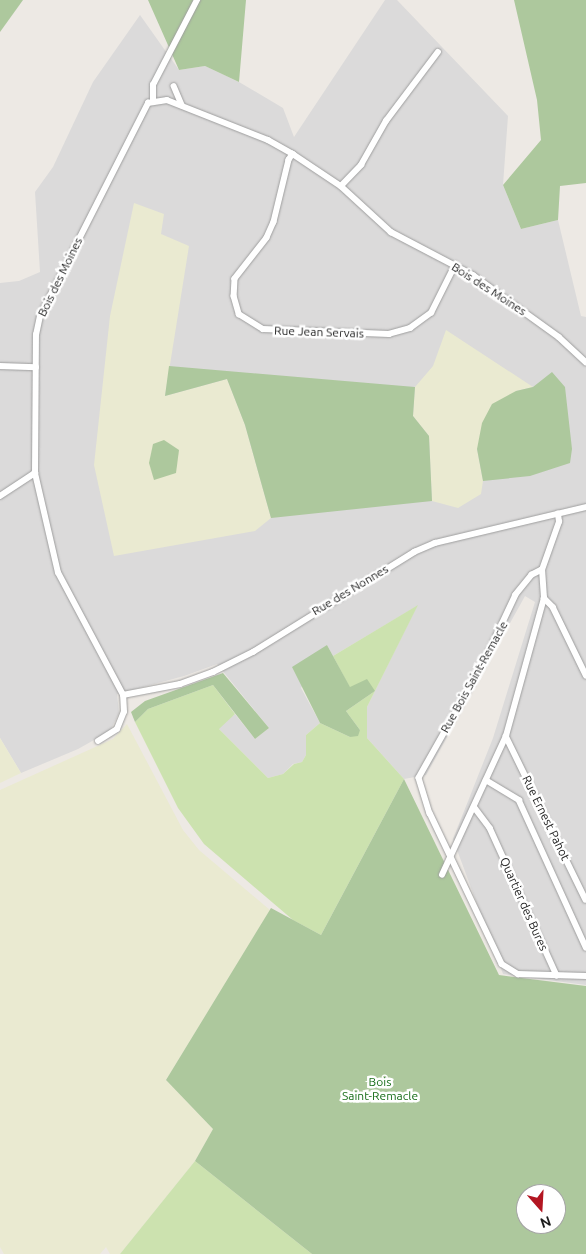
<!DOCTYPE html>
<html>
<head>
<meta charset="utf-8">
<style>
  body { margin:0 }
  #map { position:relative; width:586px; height:1254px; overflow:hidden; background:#ede9e4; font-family:Ubuntu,sans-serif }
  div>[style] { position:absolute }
  .residential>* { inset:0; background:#dbdada }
  .farmland>* { inset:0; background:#eaead1 }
  .grass>* { inset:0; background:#cce2af }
  .forest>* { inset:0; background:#adc89d }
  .roads { filter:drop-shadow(0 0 1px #9e9e9e) drop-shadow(0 0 1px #9e9e9e) }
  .street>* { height:5.5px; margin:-2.75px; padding:0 2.75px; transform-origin:2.75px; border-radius:2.75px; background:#fff }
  span { translate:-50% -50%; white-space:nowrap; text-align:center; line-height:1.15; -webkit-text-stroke:5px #fff; paint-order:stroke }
  .street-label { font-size:12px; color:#1d1d1d }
  .park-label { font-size:12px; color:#186e19 }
  .north { position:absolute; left:516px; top:1184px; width:50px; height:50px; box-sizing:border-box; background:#fff; border:1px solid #a5a5a5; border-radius:50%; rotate:161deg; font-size:14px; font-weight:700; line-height:20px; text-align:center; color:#1d1d1d }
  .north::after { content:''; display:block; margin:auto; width:18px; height:22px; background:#b31622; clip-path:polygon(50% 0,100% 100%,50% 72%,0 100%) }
</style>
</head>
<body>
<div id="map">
  <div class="residential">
    <i style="clip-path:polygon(385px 0,397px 0,508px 116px,503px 185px,521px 229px,558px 220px,581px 316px,586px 317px,586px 985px,503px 974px,453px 839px,493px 738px,535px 602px,525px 596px,426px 775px,404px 779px,367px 738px,367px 707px,417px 606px,333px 656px,327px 645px,301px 688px,320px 723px,306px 735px,306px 755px,302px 762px,293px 764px,283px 774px,268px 778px,218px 728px,235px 714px,255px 739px,269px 728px,217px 664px,184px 676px,117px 694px,119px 713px,110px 731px,78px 749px,21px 773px,0 738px,0 283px,19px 281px,40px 272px,35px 192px,53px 167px,93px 82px,140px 15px,179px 70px,205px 66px,239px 82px,283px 108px,294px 137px)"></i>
  </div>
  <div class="farmland">
    <i style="clip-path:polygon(134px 203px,164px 214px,161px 234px,189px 246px,165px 396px,227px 379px,245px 425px,271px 518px,255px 531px,114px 556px,94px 465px,110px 316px)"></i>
    <i style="clip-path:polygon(446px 330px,533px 387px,516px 391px,477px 449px,483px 481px,481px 494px,458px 508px,432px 501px,429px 436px,413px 416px,415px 387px,433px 366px)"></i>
    <i style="clip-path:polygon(127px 724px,183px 830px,199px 850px,270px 910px,166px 1080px,213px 1129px,195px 1161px,120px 1254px,110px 1254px,106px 1247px,100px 1254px,4px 1254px,0 1247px,0 790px,113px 739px)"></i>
    <i style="clip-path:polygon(0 738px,21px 773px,0 783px)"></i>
  </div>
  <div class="grass">
    <i style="clip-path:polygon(418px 605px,367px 707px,367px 738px,404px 779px,321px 935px,293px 920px,204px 844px,178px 808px,135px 722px,148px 709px,213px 685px,235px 714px,219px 729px,268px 778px,283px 774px,294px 764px,302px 762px,306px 755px,306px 735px,320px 723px,350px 737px,360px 730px,346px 711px,375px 691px,350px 688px,333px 656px)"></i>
    <i style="clip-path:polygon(195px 1161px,312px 1254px,120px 1254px)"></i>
  </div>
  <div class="forest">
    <i style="clip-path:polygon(0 0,23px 0,0 32px)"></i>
    <i style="clip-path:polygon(148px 0,246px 0,239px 82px,205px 66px,179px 70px)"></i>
    <i style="clip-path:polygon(514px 0,586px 0,586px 183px,560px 186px,558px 220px,521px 229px,503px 185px,541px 140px,537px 100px)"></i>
    <i style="clip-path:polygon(169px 366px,415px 387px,413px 416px,429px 436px,432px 501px,271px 518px,245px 425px,227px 379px,165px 396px)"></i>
    <i style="clip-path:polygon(552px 372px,565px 387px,572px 449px,570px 463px,530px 476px,483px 481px,477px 449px,482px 423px,492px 404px,516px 391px,533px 387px)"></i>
    <i style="clip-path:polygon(164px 440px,179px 450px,176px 473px,154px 480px,149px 463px,153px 444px)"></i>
    <i style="clip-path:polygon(327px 645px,350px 687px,367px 679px,375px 691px,346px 711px,360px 730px,358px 736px,350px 737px,320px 723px,292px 667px)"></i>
    <i style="clip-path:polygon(223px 673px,269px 728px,255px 739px,213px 685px,148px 709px,135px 722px,131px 712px,145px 701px)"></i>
    <i style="clip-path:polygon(evenodd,404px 779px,499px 975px,586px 986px,586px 1254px,312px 1254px,195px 1161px,213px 1129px,166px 1080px,271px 908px,321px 935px,404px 779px,526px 1194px,556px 1194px,556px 1224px,526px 1224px,526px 1194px)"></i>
  </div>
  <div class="roads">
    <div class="street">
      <i style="left:174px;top:86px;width:21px;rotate:67deg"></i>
      <i style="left:153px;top:101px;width:16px;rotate:-90deg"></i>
      <i style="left:153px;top:85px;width:96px;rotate:-62.6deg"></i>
      <i style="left:293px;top:154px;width:7px;rotate:124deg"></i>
      <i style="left:289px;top:160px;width:64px;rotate:103.6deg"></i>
      <i style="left:274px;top:222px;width:17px;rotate:114deg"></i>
      <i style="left:267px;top:238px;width:52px;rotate:128deg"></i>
      <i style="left:235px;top:279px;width:17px;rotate:93deg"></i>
      <i style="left:234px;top:296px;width:19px;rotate:74deg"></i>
      <i style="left:239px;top:314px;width:28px;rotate:32deg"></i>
      <i style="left:263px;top:329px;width:126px;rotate:2.3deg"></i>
      <i style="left:389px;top:334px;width:22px;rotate:-16deg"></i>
      <i style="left:410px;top:328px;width:26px;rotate:-36deg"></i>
      <i style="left:431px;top:313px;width:54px;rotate:-63.4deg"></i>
      <i style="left:341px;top:186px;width:29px;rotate:-46deg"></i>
      <i style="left:361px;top:165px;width:51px;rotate:-60.4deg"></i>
      <i style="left:386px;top:121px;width:86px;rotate:-53deg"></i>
      <i style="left:0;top:366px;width:36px;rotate:2deg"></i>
      <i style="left:0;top:496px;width:42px;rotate:-33.3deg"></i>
      <i style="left:542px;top:570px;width:11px;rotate:153deg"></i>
      <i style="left:532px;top:575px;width:26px;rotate:129deg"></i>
      <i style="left:516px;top:595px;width:73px;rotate:115.2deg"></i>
      <i style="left:485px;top:661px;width:134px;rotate:119.4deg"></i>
      <i style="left:419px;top:778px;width:37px;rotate:73deg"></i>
      <i style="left:430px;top:813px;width:167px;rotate:64.5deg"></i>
      <i style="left:502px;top:964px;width:19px;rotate:32deg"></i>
      <i style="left:518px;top:974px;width:68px;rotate:1.7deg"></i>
      <i style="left:544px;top:598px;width:13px;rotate:45deg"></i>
      <i style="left:553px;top:607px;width:76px;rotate:64.1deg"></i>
      <i style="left:123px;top:695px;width:58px;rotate:-10.9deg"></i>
      <i style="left:180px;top:684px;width:35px;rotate:-20deg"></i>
      <i style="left:213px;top:672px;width:45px;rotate:-26.6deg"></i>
      <i style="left:253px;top:652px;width:190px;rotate:-31.8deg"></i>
      <i style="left:414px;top:552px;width:23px;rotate:-23deg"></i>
      <i style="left:435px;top:543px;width:155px;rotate:-13.4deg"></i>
      <i style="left:506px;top:736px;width:182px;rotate:64deg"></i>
      <i style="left:98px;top:741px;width:22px;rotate:-32deg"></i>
      <i style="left:117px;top:729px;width:18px;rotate:-68deg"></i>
      <i style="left:124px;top:712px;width:17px;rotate:-93deg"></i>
      <i style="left:123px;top:695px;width:138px;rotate:-118deg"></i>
      <i style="left:58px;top:573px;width:103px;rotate:-103deg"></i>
      <i style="left:35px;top:473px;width:138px;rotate:-89.6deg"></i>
      <i style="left:36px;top:335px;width:19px;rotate:-78deg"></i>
      <i style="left:40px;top:316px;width:239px;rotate:-63.1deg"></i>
      <i style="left:148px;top:103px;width:19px;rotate:-9deg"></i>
      <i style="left:167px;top:100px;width:109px;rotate:21.6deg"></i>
      <i style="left:268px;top:140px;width:29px;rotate:29deg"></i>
      <i style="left:293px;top:154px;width:58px;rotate:33.7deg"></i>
      <i style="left:341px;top:186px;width:68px;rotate:42.6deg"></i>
      <i style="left:391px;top:232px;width:93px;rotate:27.7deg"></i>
      <i style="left:473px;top:275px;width:106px;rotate:35.8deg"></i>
      <i style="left:559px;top:337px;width:37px;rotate:43deg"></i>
      <i style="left:486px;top:780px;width:39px;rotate:31deg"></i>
      <i style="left:519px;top:800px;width:162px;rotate:65.5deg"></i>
      <i style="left:475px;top:808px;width:25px;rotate:53deg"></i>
      <i style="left:490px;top:828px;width:162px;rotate:65.6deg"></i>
      <i style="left:442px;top:875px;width:153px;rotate:-65.3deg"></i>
      <i style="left:506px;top:736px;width:143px;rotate:-74.6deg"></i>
      <i style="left:544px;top:598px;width:28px;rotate:-94deg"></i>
      <i style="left:542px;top:570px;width:51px;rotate:-70.5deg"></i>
      <i style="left:559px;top:522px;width:8px;rotate:-97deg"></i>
    </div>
  </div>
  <div class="street-label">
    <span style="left:60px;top:277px;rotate:-64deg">Bois des Moines</span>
    <span style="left:489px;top:289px;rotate:33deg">Bois des Moines</span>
    <span style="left:319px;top:332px;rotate:2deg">Rue Jean Servais</span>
    <span style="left:350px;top:590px;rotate:-31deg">Rue des Nonnes</span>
    <span style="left:474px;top:677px;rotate:-61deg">Rue Bois Saint-Remacle</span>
    <span style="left:546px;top:818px;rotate:64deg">Rue Ernest Pahot</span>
    <span style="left:524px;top:904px;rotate:66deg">Quartier des Bures</span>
  </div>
  <div class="park-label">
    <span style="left:380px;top:1089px">Bois<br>Saint-Remacle</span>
  </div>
  <div class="north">N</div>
</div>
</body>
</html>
